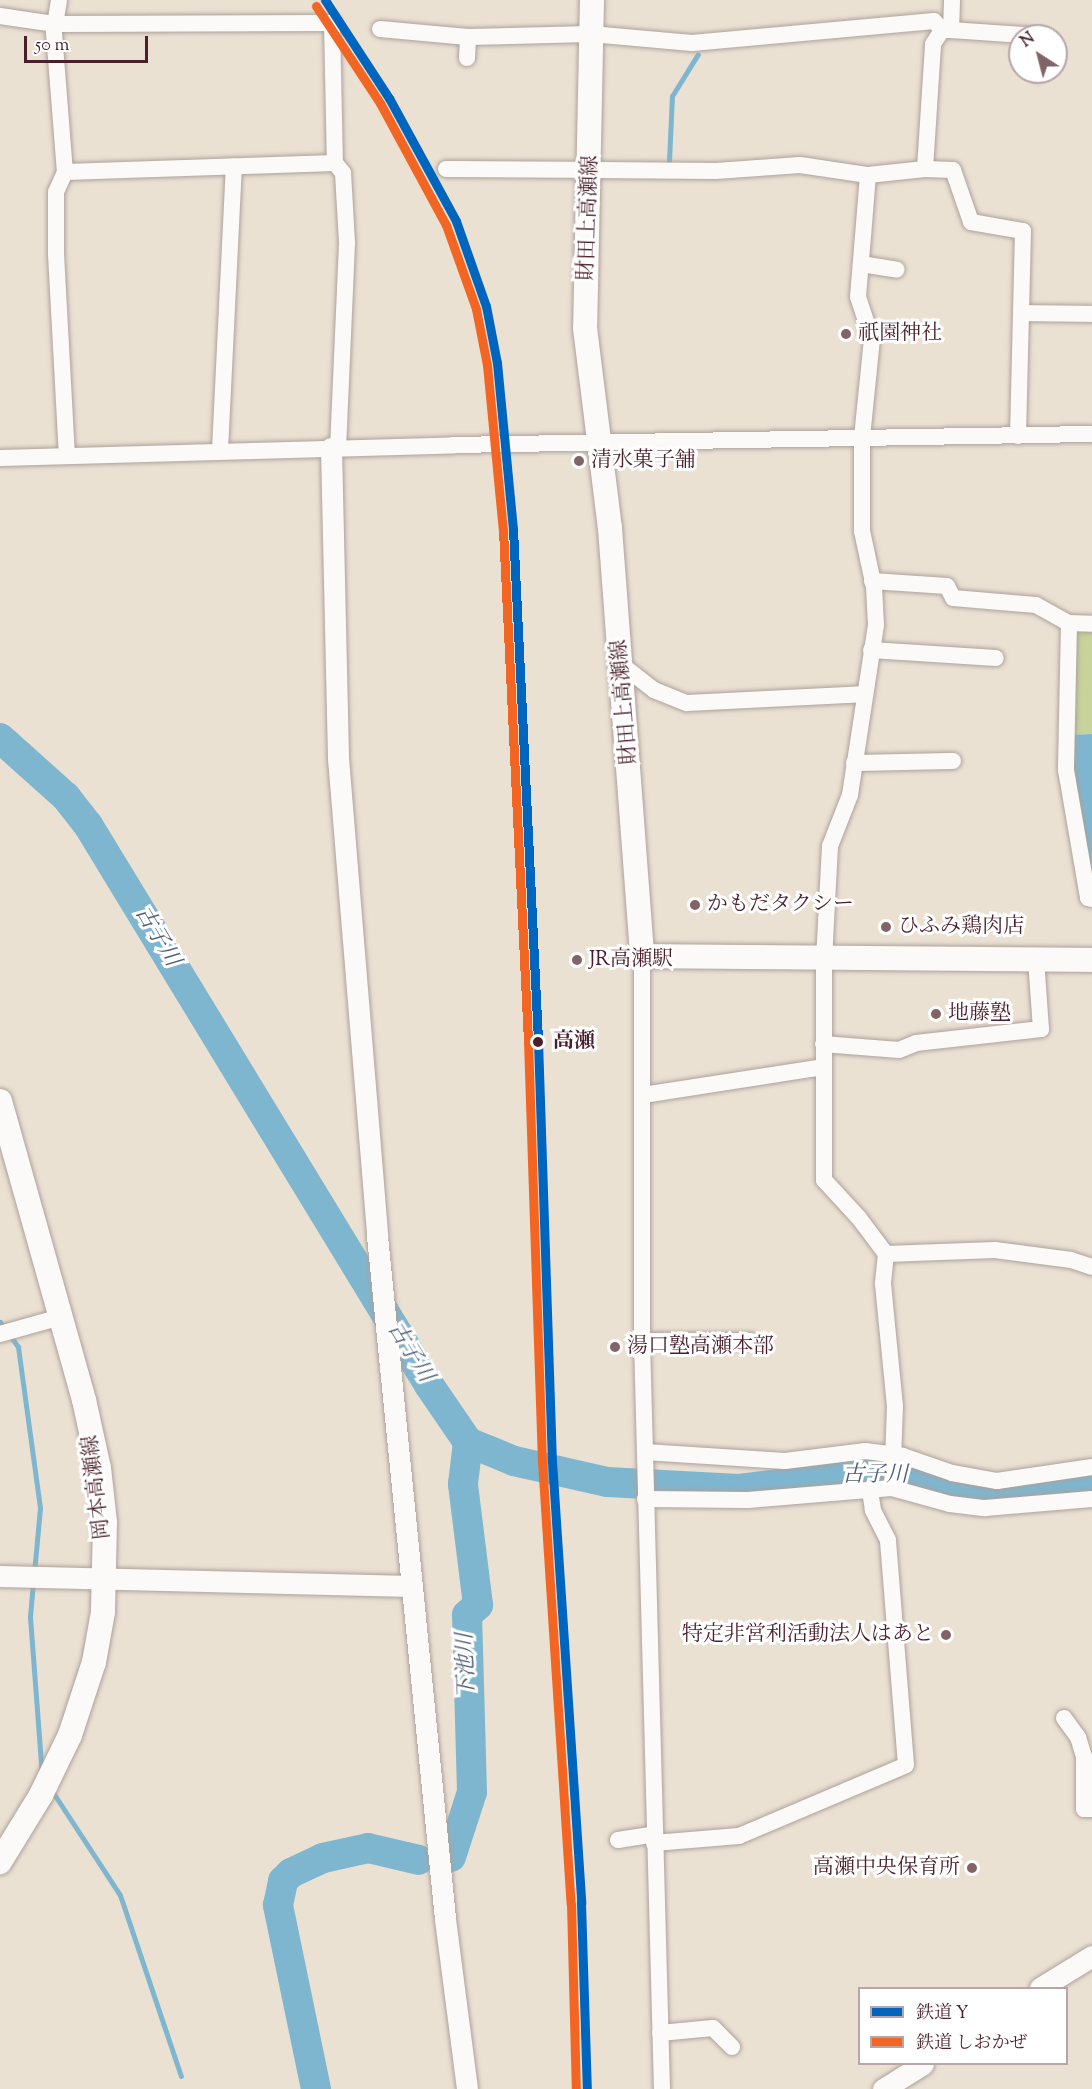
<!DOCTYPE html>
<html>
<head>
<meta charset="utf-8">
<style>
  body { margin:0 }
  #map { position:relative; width:1092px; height:2089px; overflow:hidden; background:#ebe1d3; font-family:"Sorts Mill Goudy","Noto Serif JP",serif }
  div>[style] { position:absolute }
  .green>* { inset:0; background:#c7d39b }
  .water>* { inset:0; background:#7fb6cf }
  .stream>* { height:5px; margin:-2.5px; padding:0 2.5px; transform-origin:2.5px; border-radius:2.5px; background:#7fb6cf }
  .river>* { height:30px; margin:-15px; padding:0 15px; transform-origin:15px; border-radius:15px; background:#7fb6cf }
  .roads { filter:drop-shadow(0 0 2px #ada29b) drop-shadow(0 0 2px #ada29b) }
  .minor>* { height:16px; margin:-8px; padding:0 8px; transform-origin:8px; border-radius:8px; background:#fcfaf8 }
  .tertiary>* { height:21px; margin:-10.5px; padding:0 10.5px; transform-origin:10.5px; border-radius:10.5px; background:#fcfaf8 }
  .secondary>* { height:24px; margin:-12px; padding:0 12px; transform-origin:12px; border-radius:12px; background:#fcfaf8 }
  .rail-1>* { height:9px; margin:-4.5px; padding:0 4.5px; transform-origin:4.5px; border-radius:4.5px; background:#0065bd }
  .rail-2>* { height:9px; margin:-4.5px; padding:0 4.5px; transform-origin:4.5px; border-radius:4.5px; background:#f26522 }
  .dots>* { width:16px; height:16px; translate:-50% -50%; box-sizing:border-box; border:3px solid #fff; border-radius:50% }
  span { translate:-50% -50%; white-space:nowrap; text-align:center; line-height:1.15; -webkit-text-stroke:6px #fff; paint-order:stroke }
  .street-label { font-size:21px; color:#4a1f2b }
  .poi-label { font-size:21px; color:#4a1f2b }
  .left { translate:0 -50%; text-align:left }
  .right { translate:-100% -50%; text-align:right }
  .stop-label { font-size:21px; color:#4a1f2b; font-weight:700 }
  .water-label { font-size:22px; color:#4d5b74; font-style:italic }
  .legend { position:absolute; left:858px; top:1987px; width:210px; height:78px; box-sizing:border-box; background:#fff; border:2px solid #b7a5aa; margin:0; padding:8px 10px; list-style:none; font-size:18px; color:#4a1f2b }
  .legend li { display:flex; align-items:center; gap:12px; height:30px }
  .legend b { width:30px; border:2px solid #b7a5aa }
  .north { position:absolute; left:1008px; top:24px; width:60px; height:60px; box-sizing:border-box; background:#fff; border:2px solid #b7a5aa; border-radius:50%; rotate:324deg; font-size:16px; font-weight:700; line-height:24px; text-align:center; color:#4a1f2b }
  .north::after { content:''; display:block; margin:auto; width:21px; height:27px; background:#826366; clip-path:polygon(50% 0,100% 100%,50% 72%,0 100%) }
  .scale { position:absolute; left:24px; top:36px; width:124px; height:27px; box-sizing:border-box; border:3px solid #4a1f2b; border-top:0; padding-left:8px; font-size:18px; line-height:21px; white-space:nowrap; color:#4a1f2b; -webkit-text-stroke:4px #fff; paint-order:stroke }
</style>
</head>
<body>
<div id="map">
  <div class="green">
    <i style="clip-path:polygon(1073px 631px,1092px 631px,1092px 734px,1071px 735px)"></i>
  </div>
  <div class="water">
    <i style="clip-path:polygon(1092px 734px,1092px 894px,1076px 821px,1071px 735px)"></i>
  </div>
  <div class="stream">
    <i style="left:669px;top:161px;width:65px;rotate:-87.4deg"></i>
    <i style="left:672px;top:96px;width:49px;rotate:-58.2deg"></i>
    <i style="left:0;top:1322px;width:31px;rotate:54deg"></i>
    <i style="left:18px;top:1347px;width:162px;rotate:82.2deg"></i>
    <i style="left:40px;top:1508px;width:65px;rotate:95.3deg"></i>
    <i style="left:33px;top:1582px;width:35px;rotate:95deg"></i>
    <i style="left:30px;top:1617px;width:158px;rotate:85.7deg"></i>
    <i style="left:52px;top:1791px;width:124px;rotate:56.8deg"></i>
    <i style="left:120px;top:1895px;width:191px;rotate:71.4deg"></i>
  </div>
  <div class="river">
    <i style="left:0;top:738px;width:89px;rotate:41.8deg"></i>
    <i style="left:66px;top:797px;width:36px;rotate:52deg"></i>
    <i style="left:88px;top:825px;width:656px;rotate:58.66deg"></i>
    <i style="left:429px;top:1385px;width:69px;rotate:55.6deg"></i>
    <i style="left:468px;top:1442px;width:50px;rotate:22.4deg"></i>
    <i style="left:514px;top:1461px;width:95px;rotate:12.7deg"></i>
    <i style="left:607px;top:1482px;width:132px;rotate:3deg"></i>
    <i style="left:739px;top:1489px;width:126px;rotate:-7.3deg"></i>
    <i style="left:864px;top:1473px;width:48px;rotate:2.4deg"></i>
    <i style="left:912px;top:1475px;width:65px;rotate:15.1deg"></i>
    <i style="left:975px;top:1492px;width:50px;rotate:1.1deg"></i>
    <i style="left:1025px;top:1493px;width:67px;rotate:-6.8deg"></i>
    <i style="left:451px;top:1857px;width:68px;rotate:-72.1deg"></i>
    <i style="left:472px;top:1792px;width:177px;rotate:-91.6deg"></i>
    <i style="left:467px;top:1615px;width:15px;rotate:-42deg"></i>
    <i style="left:478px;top:1605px;width:122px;rotate:-97.1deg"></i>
    <i style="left:463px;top:1484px;width:42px;rotate:-83.2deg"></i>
    <i style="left:316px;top:2089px;width:188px;rotate:-101.7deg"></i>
    <i style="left:278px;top:1905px;width:25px;rotate:-78deg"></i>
    <i style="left:283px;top:1881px;width:11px;rotate:-45deg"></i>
    <i style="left:291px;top:1873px;width:35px;rotate:-25deg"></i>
    <i style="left:323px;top:1858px;width:46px;rotate:-12.5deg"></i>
    <i style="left:368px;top:1848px;width:52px;rotate:13.2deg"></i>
  </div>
  <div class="roads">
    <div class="minor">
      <i style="left:59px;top:0;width:33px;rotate:99deg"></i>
      <i style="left:54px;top:33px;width:139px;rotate:85.5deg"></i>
      <i style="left:65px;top:172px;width:22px;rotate:114deg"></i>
      <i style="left:56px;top:192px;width:62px;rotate:90deg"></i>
      <i style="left:56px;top:254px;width:200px;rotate:86.9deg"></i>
      <i style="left:0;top:16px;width:56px;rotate:8.3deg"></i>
      <i style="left:55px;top:24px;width:277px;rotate:-0.2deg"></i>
      <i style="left:332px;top:23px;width:140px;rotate:88.8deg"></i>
      <i style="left:335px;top:163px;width:13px;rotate:51deg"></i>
      <i style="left:343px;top:173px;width:70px;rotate:86.7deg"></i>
      <i style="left:347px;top:243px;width:205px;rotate:92.5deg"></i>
      <i style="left:380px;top:29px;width:88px;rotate:5.2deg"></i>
      <i style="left:468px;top:37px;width:123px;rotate:-1.4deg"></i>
      <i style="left:591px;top:34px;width:101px;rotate:5.1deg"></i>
      <i style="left:692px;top:43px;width:243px;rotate:-5.2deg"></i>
      <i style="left:934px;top:21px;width:12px;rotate:48deg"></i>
      <i style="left:951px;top:30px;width:85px;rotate:4deg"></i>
      <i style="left:467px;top:58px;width:21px;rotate:-87deg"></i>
      <i style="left:1036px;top:72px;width:1px;rotate:90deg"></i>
      <i style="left:446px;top:169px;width:270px;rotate:0.4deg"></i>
      <i style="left:716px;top:171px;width:84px;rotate:-4.1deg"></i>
      <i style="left:800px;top:165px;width:69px;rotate:8.4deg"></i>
      <i style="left:868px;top:175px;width:57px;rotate:-6deg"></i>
      <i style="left:925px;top:169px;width:125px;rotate:-86.3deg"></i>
      <i style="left:933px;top:44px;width:17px;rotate:-57deg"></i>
      <i style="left:942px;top:30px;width:9px"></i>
      <i style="left:951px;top:30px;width:30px;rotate:-88deg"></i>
      <i style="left:925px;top:169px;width:28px;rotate:2deg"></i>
      <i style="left:953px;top:170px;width:55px;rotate:70.9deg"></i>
      <i style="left:971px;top:222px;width:53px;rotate:9.8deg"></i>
      <i style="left:1023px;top:231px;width:205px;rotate:91.4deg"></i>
      <i style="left:65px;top:172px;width:270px;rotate:-1.9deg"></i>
      <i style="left:868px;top:175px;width:122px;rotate:94.7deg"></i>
      <i style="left:858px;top:297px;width:44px;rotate:71.6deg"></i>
      <i style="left:872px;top:339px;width:100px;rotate:95.8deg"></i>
      <i style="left:862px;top:438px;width:93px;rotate:90deg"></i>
      <i style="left:862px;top:531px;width:57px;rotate:77.9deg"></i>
      <i style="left:874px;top:587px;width:38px;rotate:87deg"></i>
      <i style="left:876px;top:625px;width:172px;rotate:98.7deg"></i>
      <i style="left:850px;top:795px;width:55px;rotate:111.4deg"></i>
      <i style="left:830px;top:846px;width:115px;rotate:93deg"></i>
      <i style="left:824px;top:961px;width:219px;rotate:90deg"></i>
      <i style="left:824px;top:1180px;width:52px;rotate:47.4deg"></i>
      <i style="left:859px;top:1218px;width:45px;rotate:53.1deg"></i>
      <i style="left:886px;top:1254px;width:30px;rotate:96deg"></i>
      <i style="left:883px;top:1284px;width:123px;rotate:84.4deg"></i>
      <i style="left:895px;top:1406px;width:82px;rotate:92.1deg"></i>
      <i style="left:861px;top:264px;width:36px;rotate:9deg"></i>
      <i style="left:1023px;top:313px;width:69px;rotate:0.8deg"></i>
      <i style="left:220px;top:450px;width:284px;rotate:-87.2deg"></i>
      <i style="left:0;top:458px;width:453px;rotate:-1.6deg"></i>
      <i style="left:453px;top:445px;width:639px;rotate:-0.99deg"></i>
      <i style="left:872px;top:581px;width:75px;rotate:3.8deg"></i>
      <i style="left:947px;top:586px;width:13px;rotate:63deg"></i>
      <i style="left:953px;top:598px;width:83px;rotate:4.8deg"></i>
      <i style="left:1036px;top:605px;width:38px;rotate:29deg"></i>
      <i style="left:1069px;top:623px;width:23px;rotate:2deg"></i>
      <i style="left:1069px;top:623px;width:147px;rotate:91.2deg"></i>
      <i style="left:1066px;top:770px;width:130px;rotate:80.2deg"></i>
      <i style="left:1088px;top:898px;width:4px;rotate:14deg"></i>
      <i style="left:871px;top:650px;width:125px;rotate:3.7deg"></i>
      <i style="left:622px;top:665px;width:41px;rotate:38deg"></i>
      <i style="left:654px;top:690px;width:35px;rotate:22deg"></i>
      <i style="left:687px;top:703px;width:175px;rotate:-2.9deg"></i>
      <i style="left:854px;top:763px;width:99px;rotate:-1.2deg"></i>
      <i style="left:642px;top:956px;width:385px;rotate:90deg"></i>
      <i style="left:642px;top:1341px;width:748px;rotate:88.47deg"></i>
      <i style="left:823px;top:1044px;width:76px;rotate:4.5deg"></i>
      <i style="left:899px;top:1050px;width:18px;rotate:-22deg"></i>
      <i style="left:916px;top:1043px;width:126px;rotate:-6.4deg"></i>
      <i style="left:1041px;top:1029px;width:69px;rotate:-94.1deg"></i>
      <i style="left:643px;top:1095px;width:182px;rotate:-8.8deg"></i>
      <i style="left:886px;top:1254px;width:109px;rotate:-2.1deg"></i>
      <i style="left:995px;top:1250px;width:77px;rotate:7.5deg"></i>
      <i style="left:1071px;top:1260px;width:22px;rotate:18deg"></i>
      <i style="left:0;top:1334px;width:63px;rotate:-15.6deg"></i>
      <i style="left:642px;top:1341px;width:109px"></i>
      <i style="left:645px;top:1452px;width:140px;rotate:3.7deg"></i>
      <i style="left:785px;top:1461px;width:81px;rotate:-7.1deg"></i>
      <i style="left:865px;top:1451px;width:38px;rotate:7deg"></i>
      <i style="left:903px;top:1456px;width:52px;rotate:19.1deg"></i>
      <i style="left:952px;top:1473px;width:46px;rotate:10.1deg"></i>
      <i style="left:997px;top:1481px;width:96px;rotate:-8.4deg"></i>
      <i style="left:645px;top:1499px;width:103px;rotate:0.6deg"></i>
      <i style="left:748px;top:1500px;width:144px;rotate:-4.8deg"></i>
      <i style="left:892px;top:1488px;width:60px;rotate:15.4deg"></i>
      <i style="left:950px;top:1504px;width:35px;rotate:7deg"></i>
      <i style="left:985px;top:1508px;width:107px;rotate:-4.8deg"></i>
      <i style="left:1064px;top:1718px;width:24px;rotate:54deg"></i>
      <i style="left:1078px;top:1737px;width:21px;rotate:73deg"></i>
      <i style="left:1084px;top:1757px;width:52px;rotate:90deg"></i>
      <i style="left:1084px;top:1809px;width:8px"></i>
      <i style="left:618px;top:1840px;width:36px;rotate:-9deg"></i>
      <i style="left:654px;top:1843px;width:85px;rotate:-4.7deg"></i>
      <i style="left:739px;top:1836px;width:181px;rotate:-23deg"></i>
      <i style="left:906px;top:1765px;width:226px;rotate:-94.6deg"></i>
      <i style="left:888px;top:1540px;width:34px;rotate:-117deg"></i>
      <i style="left:873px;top:1510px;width:20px;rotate:-99deg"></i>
      <i style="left:660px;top:2033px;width:53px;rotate:-5.4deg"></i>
      <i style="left:713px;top:2028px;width:27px;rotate:45deg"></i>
    </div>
    <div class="tertiary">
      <i style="left:331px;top:448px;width:310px;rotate:88.7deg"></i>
      <i style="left:338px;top:758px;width:480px;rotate:85.3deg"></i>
      <i style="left:377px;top:1236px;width:686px;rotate:84.31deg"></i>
      <i style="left:445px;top:1919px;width:171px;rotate:82.6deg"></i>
      <i style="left:0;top:1576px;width:411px;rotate:1.4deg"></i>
      <i style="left:1040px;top:1988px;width:61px;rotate:-31.6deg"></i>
      <i style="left:883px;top:2089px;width:47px;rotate:-32deg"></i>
    </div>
    <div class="secondary">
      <i style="left:592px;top:0;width:328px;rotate:91.2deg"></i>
      <i style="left:585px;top:328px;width:202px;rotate:82.9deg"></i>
      <i style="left:610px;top:528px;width:429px;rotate:85.7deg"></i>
      <i style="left:642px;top:956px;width:450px;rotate:0.5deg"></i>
      <i style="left:0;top:1101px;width:311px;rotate:74.3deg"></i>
      <i style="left:84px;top:1400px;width:70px;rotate:77.6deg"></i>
      <i style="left:99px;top:1468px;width:54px;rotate:83.7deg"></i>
      <i style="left:105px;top:1522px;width:90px;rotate:91.3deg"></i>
      <i style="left:103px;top:1612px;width:51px;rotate:100.2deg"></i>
      <i style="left:94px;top:1662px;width:77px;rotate:108.2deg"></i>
      <i style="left:70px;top:1735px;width:67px;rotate:115.8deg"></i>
      <i style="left:41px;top:1795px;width:79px;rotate:121.5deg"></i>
    </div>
  </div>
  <div class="rail-1">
    <i style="left:325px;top:0;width:117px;rotate:56.9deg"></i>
    <i style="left:389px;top:98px;width:140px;rotate:61.4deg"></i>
    <i style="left:456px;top:221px;width:90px;rotate:70.6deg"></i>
    <i style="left:486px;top:306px;width:58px;rotate:79.1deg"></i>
    <i style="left:497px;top:363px;width:167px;rotate:84.5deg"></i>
    <i style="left:513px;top:529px;width:513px;rotate:87.2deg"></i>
    <i style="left:538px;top:1041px;width:420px;rotate:88.1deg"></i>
    <i style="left:552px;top:1461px;width:443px;rotate:86.2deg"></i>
    <i style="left:581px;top:1903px;width:186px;rotate:88.2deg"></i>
  </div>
  <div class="rail-2">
    <i style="left:316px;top:6px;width:116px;rotate:56.6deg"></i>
    <i style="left:380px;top:103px;width:139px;rotate:61.6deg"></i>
    <i style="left:446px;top:225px;width:89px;rotate:70.3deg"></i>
    <i style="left:476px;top:309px;width:57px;rotate:78.9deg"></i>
    <i style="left:487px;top:365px;width:166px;rotate:84.5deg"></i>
    <i style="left:503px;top:530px;width:512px;rotate:87.2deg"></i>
    <i style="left:528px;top:1041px;width:420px;rotate:88.1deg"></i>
    <i style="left:542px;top:1461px;width:444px;rotate:86.3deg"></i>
    <i style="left:571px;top:1904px;width:185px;rotate:88.5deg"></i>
  </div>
  <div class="dots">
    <i style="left:846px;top:334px;background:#826366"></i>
    <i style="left:579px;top:461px;background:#826366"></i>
    <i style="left:695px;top:905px;background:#826366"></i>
    <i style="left:886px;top:927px;background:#826366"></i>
    <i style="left:577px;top:960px;background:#826366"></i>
    <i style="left:936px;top:1014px;background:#826366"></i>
    <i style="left:538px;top:1042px;background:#4a1f2b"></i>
    <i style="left:615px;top:1347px;background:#826366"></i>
    <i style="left:946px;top:1635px;background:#826366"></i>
    <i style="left:972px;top:1868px;background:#826366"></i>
  </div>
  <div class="street-label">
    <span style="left:589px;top:218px;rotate:-88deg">財田上高瀬線</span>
    <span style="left:625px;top:702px;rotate:-95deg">財田上高瀬線</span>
    <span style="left:97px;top:1487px;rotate:-97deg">岡本高瀬線</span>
  </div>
  <div class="poi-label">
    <span class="left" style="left:858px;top:334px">祇園神社</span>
    <span class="left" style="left:591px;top:461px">清水菓子舗</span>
    <span class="left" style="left:707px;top:905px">かもだタクシー</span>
    <span class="left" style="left:898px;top:927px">ひふみ鶏肉店</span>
    <span class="left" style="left:589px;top:960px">JR高瀬駅</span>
    <span class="left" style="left:948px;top:1014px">地藤塾</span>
    <span class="left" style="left:627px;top:1347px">湯口塾高瀬本部</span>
    <span class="right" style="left:934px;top:1635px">特定非営利活動法人はあと</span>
    <span class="right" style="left:960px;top:1868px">高瀬中央保育所</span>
  </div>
  <div class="stop-label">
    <span class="left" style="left:553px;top:1042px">高瀬</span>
  </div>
  <div class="water-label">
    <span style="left:156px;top:937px;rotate:59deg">古子川</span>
    <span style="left:409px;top:1353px;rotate:58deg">古子川</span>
    <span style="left:875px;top:1477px">古子川</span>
    <span style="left:468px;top:1666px;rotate:-92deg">下池川</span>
  </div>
  <ul class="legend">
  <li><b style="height:8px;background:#0065bd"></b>鉄道 Y</li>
  <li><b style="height:8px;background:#f26522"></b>鉄道 しおかぜ</li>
  </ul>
  <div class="north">N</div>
  <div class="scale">50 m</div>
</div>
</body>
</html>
